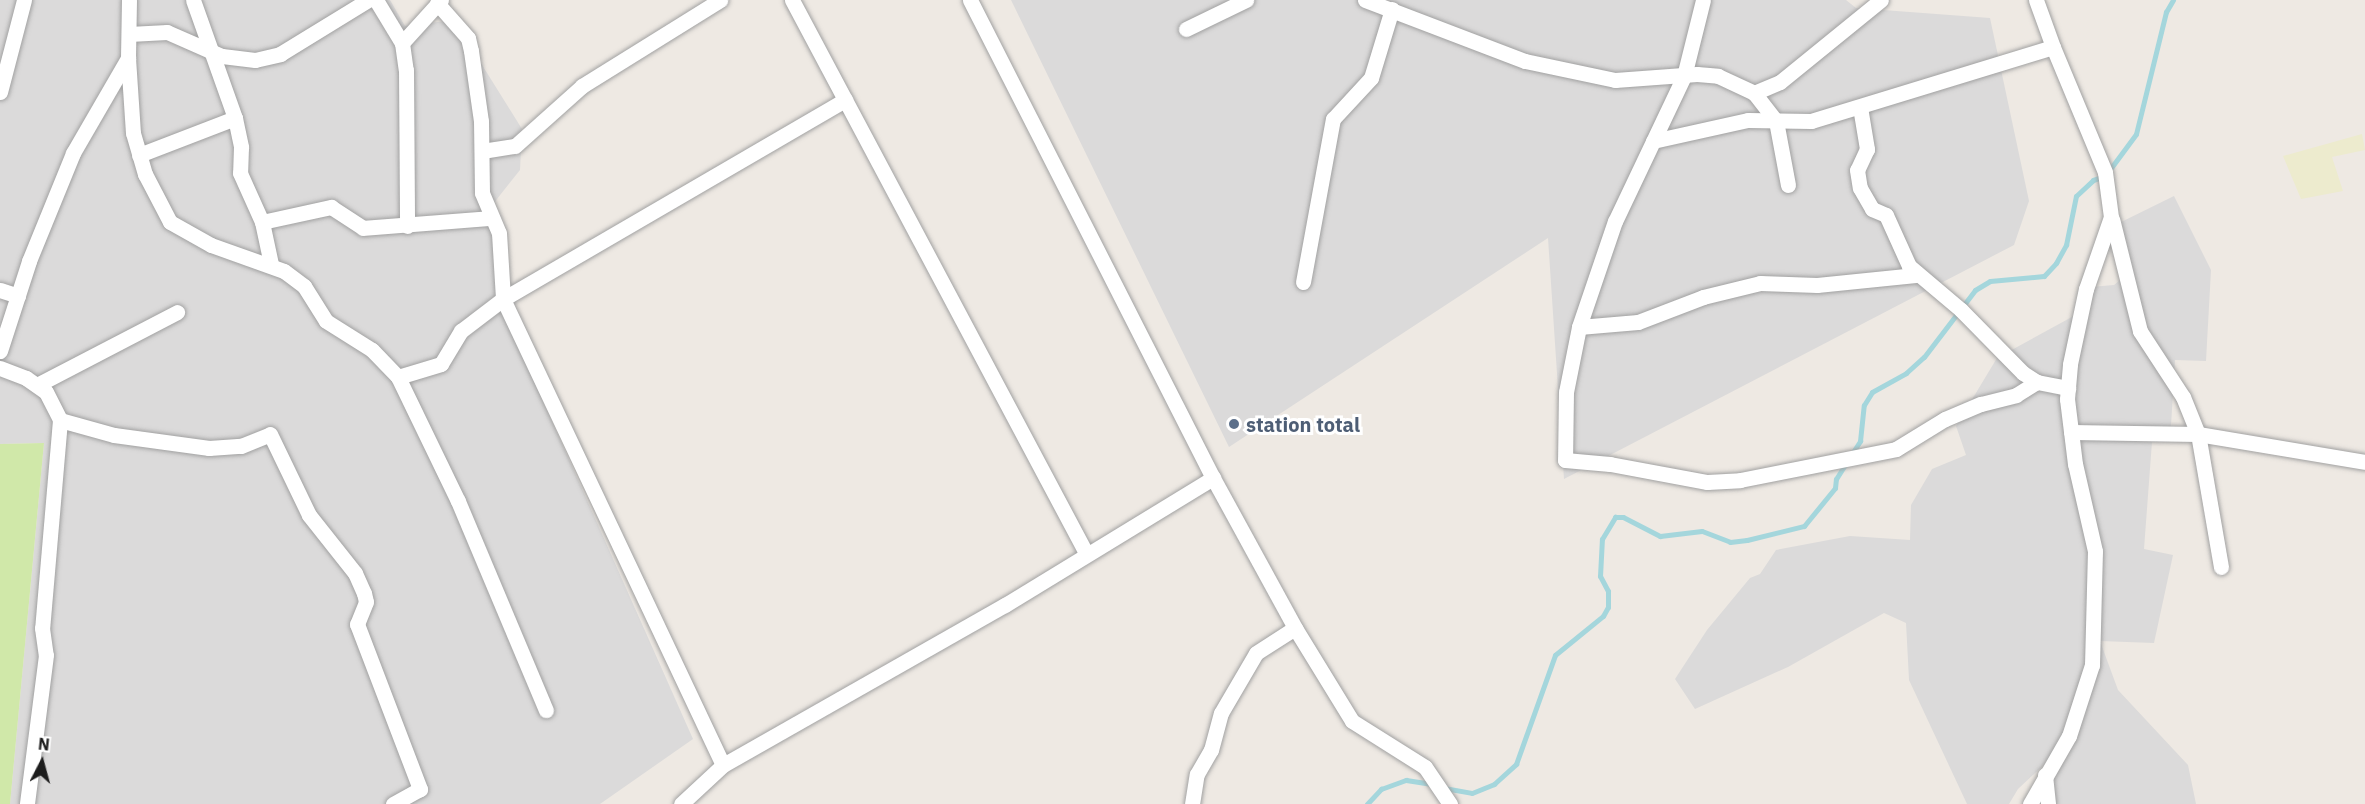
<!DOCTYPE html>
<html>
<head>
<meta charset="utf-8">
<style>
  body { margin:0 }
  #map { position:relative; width:2365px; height:804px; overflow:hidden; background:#eee9e3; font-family:"IBM Plex Sans",sans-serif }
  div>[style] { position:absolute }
  .residential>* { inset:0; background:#dbdada }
  .farmland>* { inset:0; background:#edebce }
  .grass>* { inset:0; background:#d0e8a9 }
  .stream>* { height:5px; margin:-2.5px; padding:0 2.5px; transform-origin:2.5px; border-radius:2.5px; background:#a4d6dc }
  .roads { filter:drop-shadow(0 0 2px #a1a1a1) drop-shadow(0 0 2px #a1a1a1) }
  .minor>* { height:15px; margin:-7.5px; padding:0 7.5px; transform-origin:7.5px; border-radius:7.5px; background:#fff }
  .dots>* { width:16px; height:16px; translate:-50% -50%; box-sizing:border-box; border:3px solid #fff; border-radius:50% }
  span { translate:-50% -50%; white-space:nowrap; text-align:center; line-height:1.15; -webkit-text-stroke:6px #fff; paint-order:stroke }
  .service-label { font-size:20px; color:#4e5e75; font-weight:700 }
  .left { translate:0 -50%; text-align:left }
  .north { position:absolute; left:12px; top:732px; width:60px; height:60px; -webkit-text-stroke:4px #fff; paint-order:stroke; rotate:6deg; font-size:16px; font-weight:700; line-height:24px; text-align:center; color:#1d1d1d }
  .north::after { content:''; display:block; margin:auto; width:21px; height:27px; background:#1d1d1d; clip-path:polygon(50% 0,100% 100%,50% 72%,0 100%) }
</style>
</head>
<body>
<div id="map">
  <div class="residential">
    <i style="clip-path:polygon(0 0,390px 0,405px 26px,454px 20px,522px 129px,520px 170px,493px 204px,507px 244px,503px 311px,693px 739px,600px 804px,10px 804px,44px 443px,0 444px)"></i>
    <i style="clip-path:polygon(1011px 0,1846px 0,1856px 8px,1990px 18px,2029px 201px,2014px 245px,1564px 479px,1548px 238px,1229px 447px)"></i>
    <i style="clip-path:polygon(2174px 196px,2211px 270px,2206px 361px,2175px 360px,2170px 442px,2152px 442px,2144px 549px,2173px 555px,2154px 643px,2100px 641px,2118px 690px,2188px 765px,2196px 804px,2056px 804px,2047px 762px,2018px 789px,2009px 804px,1967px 804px,1909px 680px,1906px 623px,1884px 613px,1788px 667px,1695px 709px,1675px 679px,1707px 630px,1750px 578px,1760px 574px,1776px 550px,1850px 536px,1910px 540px,1911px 505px,1932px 469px,1966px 455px,1956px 426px,1997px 358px,2081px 312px,2091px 287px,2114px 285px,2124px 277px,2111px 227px)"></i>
  </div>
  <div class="farmland">
    <i style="clip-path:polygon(2362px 134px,2365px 150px,2332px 157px,2343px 191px,2301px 199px,2283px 156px)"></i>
  </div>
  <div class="grass">
    <i style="clip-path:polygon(44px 443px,10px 804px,0 804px,0 444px)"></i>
  </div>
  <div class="stream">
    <i style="left:1851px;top:455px;width:17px;rotate:-57deg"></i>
    <i style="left:1860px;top:441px;width:36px;rotate:-84deg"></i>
    <i style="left:1864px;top:405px;width:15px;rotate:-58deg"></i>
    <i style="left:1872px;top:392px;width:39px;rotate:-29deg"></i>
    <i style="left:1906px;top:373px;width:24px;rotate:-42deg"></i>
    <i style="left:1924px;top:357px;width:84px;rotate:-52.7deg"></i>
    <i style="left:1975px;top:290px;width:17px;rotate:-31deg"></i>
    <i style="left:1990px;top:281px;width:54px;rotate:-5.3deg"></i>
    <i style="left:2044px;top:276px;width:18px;rotate:-47deg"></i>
    <i style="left:2056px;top:263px;width:21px;rotate:-61deg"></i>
    <i style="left:2066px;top:245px;width:50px;rotate:-78.5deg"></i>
    <i style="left:2076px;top:196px;width:23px;rotate:-43deg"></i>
    <i style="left:2093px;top:180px;width:13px;rotate:-18deg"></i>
    <i style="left:2105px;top:176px;width:52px;rotate:-53.6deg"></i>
    <i style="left:2136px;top:134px;width:126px;rotate:-76.2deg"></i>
    <i style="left:2166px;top:12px;width:14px;rotate:-60deg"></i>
    <i style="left:1444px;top:788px;width:28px;rotate:10deg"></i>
    <i style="left:1472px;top:793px;width:24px;rotate:-22deg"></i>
    <i style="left:1494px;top:784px;width:30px;rotate:-42deg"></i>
    <i style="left:1516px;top:764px;width:116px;rotate:-70.3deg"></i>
    <i style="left:1555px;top:655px;width:62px;rotate:-39.1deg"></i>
    <i style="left:1603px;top:616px;width:10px;rotate:-61deg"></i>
    <i style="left:1608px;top:607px;width:16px;rotate:-90deg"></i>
    <i style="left:1608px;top:591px;width:17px;rotate:-118deg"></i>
    <i style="left:1600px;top:576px;width:37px;rotate:-87deg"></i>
    <i style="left:1602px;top:539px;width:26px;rotate:-59deg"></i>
    <i style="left:1615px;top:517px;width:8px"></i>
    <i style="left:1623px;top:517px;width:42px;rotate:27.2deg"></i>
    <i style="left:1660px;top:536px;width:42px;rotate:-6.8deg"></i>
    <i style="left:1702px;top:531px;width:30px;rotate:21deg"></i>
    <i style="left:1730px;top:542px;width:17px;rotate:-7deg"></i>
    <i style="left:1747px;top:540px;width:59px;rotate:-13.8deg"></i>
    <i style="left:1804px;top:526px;width:49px;rotate:-50.8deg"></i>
    <i style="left:1835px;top:488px;width:9px;rotate:-84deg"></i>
    <i style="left:1836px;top:479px;width:19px;rotate:-58deg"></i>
    <i style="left:1367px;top:804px;width:21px;rotate:-47deg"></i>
    <i style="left:1381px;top:789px;width:27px;rotate:-20deg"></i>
    <i style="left:1406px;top:780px;width:26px;rotate:9deg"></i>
  </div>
  <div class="roads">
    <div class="minor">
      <i style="left:129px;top:0;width:58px;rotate:91deg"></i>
      <i style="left:128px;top:58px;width:75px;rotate:86.2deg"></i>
      <i style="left:133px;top:133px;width:43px;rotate:73.7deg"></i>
      <i style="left:145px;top:174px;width:54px;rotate:62.5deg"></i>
      <i style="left:170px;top:222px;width:47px;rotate:29.3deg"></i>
      <i style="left:211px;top:245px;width:77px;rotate:19.6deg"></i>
      <i style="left:284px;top:271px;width:25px;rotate:37deg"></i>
      <i style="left:304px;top:286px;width:41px;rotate:57.8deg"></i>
      <i style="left:326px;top:321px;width:54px;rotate:32.2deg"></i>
      <i style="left:372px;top:350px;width:37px;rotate:46deg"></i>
      <i style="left:398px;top:377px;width:138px;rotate:64.2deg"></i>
      <i style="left:458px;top:501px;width:227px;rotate:67.2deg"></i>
      <i style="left:376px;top:0;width:50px;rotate:58.8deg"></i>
      <i style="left:402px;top:43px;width:27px;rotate:82deg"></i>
      <i style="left:406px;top:70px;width:156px;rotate:89.6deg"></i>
      <i style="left:792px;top:0;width:626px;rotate:62deg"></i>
      <i style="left:970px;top:0;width:536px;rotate:63.05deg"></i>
      <i style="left:1213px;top:478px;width:171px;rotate:61.3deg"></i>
      <i style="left:1295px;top:628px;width:109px;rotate:58.5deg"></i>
      <i style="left:1352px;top:721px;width:86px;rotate:32.2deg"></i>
      <i style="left:1425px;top:767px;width:45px;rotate:56deg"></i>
      <i style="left:1365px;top:0;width:171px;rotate:20.9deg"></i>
      <i style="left:1525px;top:61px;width:92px;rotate:11.9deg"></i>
      <i style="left:1615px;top:80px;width:82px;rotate:-4.2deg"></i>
      <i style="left:1697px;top:74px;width:21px;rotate:5deg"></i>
      <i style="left:1718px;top:76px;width:40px;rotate:25deg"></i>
      <i style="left:1703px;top:0;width:78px;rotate:104deg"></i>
      <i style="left:1684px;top:76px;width:161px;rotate:115.4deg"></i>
      <i style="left:1615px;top:221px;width:112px;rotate:108.8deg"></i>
      <i style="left:1579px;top:327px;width:66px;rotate:101.3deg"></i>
      <i style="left:1566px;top:392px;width:68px;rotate:90.8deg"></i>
      <i style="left:1565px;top:460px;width:45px;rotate:5.1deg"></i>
      <i style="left:1610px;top:464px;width:99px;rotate:10.5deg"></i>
      <i style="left:1707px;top:482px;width:33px;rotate:-3deg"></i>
      <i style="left:1740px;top:480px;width:159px;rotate:-11.2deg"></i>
      <i style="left:1896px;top:449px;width:57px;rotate:-31.5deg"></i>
      <i style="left:1945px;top:419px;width:39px;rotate:-23deg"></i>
      <i style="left:1981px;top:404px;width:36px;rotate:-14deg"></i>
      <i style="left:2016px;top:395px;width:25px;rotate:-32deg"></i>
      <i style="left:437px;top:3px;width:47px;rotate:48.5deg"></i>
      <i style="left:468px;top:38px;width:13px;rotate:77deg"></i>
      <i style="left:471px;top:51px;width:71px;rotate:81.9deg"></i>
      <i style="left:481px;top:121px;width:72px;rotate:89.2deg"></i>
      <i style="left:482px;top:193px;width:43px;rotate:67deg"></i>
      <i style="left:499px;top:233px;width:66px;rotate:86.5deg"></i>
      <i style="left:503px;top:299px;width:515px;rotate:64.73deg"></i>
      <i style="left:1186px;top:29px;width:67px;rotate:-25.8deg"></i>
      <i style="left:129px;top:34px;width:38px;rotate:-3deg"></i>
      <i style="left:167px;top:32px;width:60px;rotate:23.6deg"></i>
      <i style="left:222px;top:56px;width:33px;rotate:7deg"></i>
      <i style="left:255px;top:60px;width:26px;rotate:-13deg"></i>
      <i style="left:280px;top:54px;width:103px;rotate:-31.5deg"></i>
      <i style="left:402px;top:43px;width:58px;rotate:-47.8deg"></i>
      <i style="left:0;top:92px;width:95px;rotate:-75.4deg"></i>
      <i style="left:1860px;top:107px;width:43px;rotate:80.5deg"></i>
      <i style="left:1867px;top:149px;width:23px;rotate:115deg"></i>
      <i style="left:1857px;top:170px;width:18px;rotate:81deg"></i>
      <i style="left:1860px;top:188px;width:24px;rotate:60deg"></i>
      <i style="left:1872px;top:209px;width:15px;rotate:23deg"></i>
      <i style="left:1886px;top:215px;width:56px;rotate:65.7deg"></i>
      <i style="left:1909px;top:266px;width:68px;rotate:40.2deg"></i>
      <i style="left:1961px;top:310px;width:88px;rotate:45.5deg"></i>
      <i style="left:2023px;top:373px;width:17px;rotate:33deg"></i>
      <i style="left:2037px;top:382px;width:32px;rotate:11deg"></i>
      <i style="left:235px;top:118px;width:30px;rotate:78deg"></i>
      <i style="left:241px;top:147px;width:26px;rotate:92deg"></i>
      <i style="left:240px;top:173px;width:54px;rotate:65.8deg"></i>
      <i style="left:262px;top:222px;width:43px;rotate:77.9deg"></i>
      <i style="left:1653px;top:141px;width:97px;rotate:-12.5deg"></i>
      <i style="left:1748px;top:120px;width:63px;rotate:0.9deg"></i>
      <i style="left:1811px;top:121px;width:253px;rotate:-17deg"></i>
      <i style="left:2053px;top:47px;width:50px;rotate:-109.9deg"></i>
      <i style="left:482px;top:151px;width:33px;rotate:-9deg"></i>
      <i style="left:515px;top:146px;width:90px;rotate:-41.8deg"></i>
      <i style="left:582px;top:86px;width:163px;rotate:-31.9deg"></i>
      <i style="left:139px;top:155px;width:103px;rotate:-21.1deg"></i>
      <i style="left:235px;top:118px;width:125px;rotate:-109.6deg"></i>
      <i style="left:1788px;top:185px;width:65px;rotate:-100.6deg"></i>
      <i style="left:1776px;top:121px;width:36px;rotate:-128deg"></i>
      <i style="left:1754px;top:93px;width:28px;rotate:-23deg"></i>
      <i style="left:1780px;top:82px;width:130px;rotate:-39.1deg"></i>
      <i style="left:262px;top:222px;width:71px;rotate:-12.3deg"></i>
      <i style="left:331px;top:207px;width:38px;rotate:33deg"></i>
      <i style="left:363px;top:228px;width:128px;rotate:-4.5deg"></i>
      <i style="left:1303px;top:282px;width:166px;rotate:-79.6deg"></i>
      <i style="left:1333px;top:119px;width:56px;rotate:-47.2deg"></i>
      <i style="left:1371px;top:78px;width:72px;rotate:-73.1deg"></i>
      <i style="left:0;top:290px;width:19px;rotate:18deg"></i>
      <i style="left:1579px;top:327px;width:59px;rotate:-4.8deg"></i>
      <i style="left:1638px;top:322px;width:70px;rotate:-21deg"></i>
      <i style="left:1703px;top:297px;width:59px;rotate:-13.8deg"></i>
      <i style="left:1760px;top:283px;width:57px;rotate:2deg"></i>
      <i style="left:1817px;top:285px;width:99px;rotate:-5.8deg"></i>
      <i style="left:0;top:351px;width:95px;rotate:-72.1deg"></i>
      <i style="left:29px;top:261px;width:117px;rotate:-67.8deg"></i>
      <i style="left:73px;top:153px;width:110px;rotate:-59.9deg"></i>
      <i style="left:0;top:368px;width:28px;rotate:21deg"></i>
      <i style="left:26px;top:378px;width:24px;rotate:35deg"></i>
      <i style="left:46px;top:392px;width:31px;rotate:63deg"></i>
      <i style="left:60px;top:420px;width:209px;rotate:94.9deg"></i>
      <i style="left:42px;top:628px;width:27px;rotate:82deg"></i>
      <i style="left:46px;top:655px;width:150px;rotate:97.3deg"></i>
      <i style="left:398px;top:377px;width:45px;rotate:-16.8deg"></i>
      <i style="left:441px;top:364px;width:39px;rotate:-59deg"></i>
      <i style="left:461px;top:331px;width:53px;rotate:-37.3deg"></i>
      <i style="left:503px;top:299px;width:396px;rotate:-30.2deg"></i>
      <i style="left:37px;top:385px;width:158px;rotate:-27.5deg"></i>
      <i style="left:60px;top:420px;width:56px;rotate:15.5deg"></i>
      <i style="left:114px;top:435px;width:96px;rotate:7.8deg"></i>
      <i style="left:209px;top:448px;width:32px;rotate:-4deg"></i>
      <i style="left:241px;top:446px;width:31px;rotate:-22deg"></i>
      <i style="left:270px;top:434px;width:90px;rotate:64.3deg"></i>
      <i style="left:309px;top:515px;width:74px;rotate:51.6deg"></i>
      <i style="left:355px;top:573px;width:22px;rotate:66deg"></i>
      <i style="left:364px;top:593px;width:9px;rotate:77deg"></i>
      <i style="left:366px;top:602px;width:24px;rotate:112deg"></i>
      <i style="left:357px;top:624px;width:177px;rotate:69.1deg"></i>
      <i style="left:420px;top:789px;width:31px;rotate:151deg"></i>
      <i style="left:2071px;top:432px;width:127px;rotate:0.9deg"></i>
      <i style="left:2198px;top:434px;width:40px;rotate:-112deg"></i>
      <i style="left:2183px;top:397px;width:79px;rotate:-123.1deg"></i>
      <i style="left:2140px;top:331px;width:115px;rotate:-104deg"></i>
      <i style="left:2221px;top:567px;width:135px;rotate:-99.8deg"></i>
      <i style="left:2198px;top:434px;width:169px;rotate:9.5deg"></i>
      <i style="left:2045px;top:775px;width:29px;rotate:84deg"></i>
      <i style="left:681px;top:804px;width:57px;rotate:-42.9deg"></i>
      <i style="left:723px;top:765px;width:324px;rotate:-29.6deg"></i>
      <i style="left:1005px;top:605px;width:244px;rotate:-31.4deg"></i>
      <i style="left:1192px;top:804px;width:30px;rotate:-81deg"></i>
      <i style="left:1197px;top:774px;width:28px;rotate:-60deg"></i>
      <i style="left:1211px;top:750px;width:38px;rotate:-75deg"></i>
      <i style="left:1221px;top:713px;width:69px;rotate:-59.7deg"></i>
      <i style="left:1256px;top:653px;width:46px;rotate:-32.7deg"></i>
      <i style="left:2030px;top:804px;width:78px;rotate:-60.2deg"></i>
      <i style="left:2069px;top:736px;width:75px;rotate:-72.1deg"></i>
      <i style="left:2092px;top:665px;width:114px;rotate:-88.5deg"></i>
      <i style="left:2095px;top:551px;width:89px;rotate:-102.9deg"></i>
      <i style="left:2075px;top:464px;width:65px;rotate:-97deg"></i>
      <i style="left:2067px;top:399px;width:35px;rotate:-85deg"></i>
      <i style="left:2070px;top:364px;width:77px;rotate:-78deg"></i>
      <i style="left:2086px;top:289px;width:76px;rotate:-70.9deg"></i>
      <i style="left:2111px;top:217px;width:45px;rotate:-97.6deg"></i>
      <i style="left:2105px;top:172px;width:135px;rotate:-112.6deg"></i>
    </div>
  </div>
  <div class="dots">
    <i style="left:1234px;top:424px;background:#5c6f8a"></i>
  </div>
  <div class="service-label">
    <span class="left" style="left:1246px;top:424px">station total</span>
  </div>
  <div class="north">N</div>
</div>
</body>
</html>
